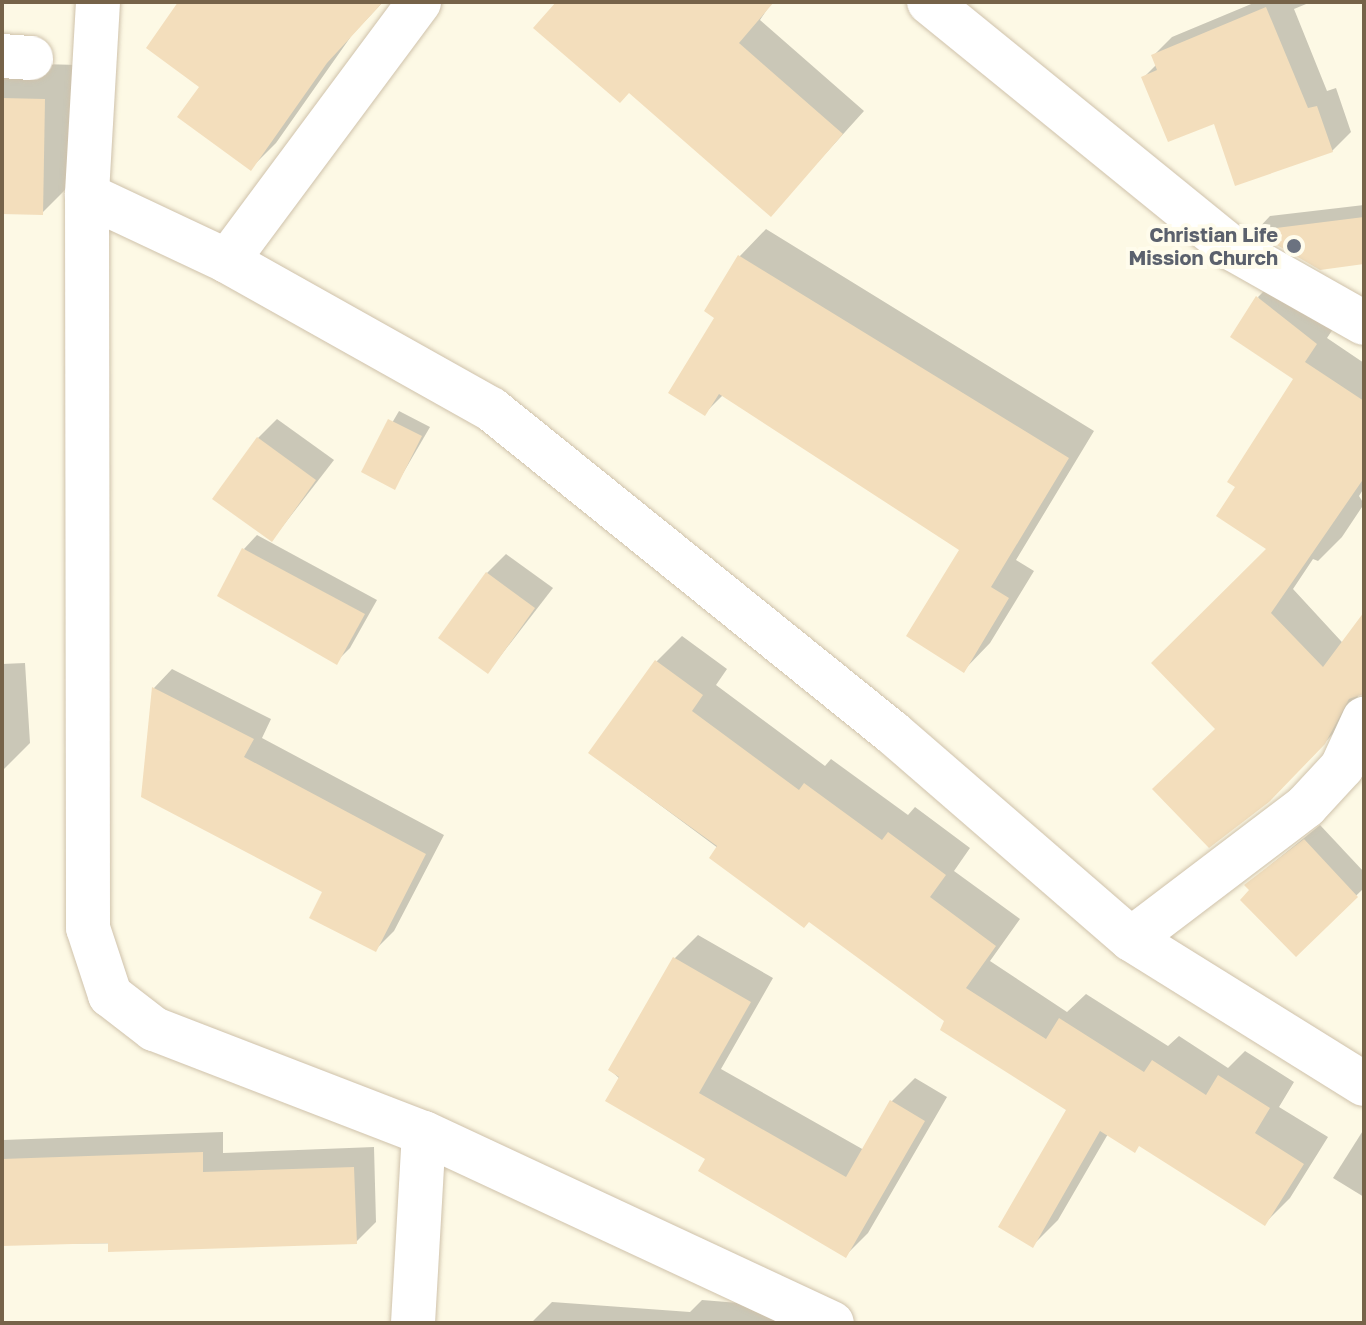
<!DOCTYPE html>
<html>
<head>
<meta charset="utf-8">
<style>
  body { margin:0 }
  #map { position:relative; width:1366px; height:1325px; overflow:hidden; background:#fdf9e5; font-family:"Golos Text",sans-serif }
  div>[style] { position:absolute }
  .shadow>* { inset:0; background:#0003 }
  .building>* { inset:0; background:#f3debc }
  .roads { filter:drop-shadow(0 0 2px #cfc2ab) drop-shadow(0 0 2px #cfc2ab) }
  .minor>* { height:44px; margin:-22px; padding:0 22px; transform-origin:22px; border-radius:22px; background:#fff }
  .dots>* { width:22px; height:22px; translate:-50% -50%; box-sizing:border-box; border:4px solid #fffcec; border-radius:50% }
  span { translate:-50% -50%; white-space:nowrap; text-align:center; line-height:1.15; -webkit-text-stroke:8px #fffcec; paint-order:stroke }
  .worship-label { font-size:20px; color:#5b616d; font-weight:700 }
  .right { translate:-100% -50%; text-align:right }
  .frame { position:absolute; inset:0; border:4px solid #766349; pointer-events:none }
</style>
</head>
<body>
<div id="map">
  <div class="shadow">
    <i style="clip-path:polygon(181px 2px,383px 2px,352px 35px,276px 143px,251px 168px,201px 86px)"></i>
    <i style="clip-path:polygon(559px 2px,772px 2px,760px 20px,864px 111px,771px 214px)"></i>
    <i style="clip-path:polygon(1256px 2px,1311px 2px,1294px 9px,1327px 91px,1336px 88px,1351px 132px,1332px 151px,1215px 121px,1144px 77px,1157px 64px,1153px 56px,1172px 37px)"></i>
    <i style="clip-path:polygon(2px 63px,79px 65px,77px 178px,42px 213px,2px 212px)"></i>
    <i style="clip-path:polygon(1364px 205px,1364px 262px,1256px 231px,1270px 216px)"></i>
    <i style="clip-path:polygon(766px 229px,1094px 431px,1016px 560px,1034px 571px,990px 643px,964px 670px,962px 549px,724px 394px,705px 413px,717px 317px,707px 311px,740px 256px)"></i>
    <i style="clip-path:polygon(1281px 274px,1339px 320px,1327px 338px,1364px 363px,1364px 488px,1359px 496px,1364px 504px,1342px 537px,1318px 561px,1313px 559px,1293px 589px,1364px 666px,1349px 687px,1358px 696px,1348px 718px,1293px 776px,1217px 728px,1269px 549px,1296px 379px,1258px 297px)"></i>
    <i style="clip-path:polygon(399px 411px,430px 427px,395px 487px,364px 471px)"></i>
    <i style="clip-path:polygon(277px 419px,334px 460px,272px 540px,258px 438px)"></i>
    <i style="clip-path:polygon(257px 535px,377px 600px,350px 648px,336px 662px,244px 549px)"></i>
    <i style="clip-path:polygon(506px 554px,553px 588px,488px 672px,487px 573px)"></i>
    <i style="clip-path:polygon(682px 636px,727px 669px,716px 685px,825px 766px,831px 759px,908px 815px,915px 807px,970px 848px,954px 871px,1020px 919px,990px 961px,1067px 1012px,1086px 994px,1168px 1046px,1179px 1036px,1228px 1068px,1245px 1051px,1294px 1082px,1279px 1107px,1328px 1137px,1290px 1198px,1265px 1223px,1140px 1145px,1108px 1134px,1058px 1220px,1033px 1245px,1069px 1109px,590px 753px,657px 661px)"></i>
    <i style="clip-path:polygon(25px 663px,30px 743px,2px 771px,2px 664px)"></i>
    <i style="clip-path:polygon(172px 669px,271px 719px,262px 738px,444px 835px,394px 931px,375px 950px,325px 891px,143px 796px,154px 688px)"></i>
    <i style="clip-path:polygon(1320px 825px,1364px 872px,1364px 888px,1296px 954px,1246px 885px)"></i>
    <i style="clip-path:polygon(698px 935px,773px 978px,721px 1069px,864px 1150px,892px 1101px,915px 1078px,947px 1097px,868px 1233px,845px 1256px,708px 1158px,610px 1070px,675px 958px)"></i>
    <i style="clip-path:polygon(2px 1109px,3px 1140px,223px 1132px,223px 1153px,374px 1147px,376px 1222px,356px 1242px,2px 1244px)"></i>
    <i style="clip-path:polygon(1364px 1129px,1364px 1197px,1333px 1178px)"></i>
    <i style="clip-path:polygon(702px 1300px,801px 1308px,800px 1323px,531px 1323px,552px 1302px,690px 1312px)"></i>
  </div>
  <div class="building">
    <i style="clip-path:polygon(178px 2px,383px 2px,327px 63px,251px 171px,177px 117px,199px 87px,146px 48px)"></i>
    <i style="clip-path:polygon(556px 2px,774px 2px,739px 43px,843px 134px,771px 217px,629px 93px,620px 103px,533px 28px)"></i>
    <i style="clip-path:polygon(1266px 7px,1308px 108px,1317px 106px,1333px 152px,1235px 186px,1214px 124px,1168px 142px,1141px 77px,1157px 70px,1151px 55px)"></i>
    <i style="clip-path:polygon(2px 98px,45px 99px,43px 215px,2px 214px)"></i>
    <i style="clip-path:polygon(1364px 217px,1364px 264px,1320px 270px,1253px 231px)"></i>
    <i style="clip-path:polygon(738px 255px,1069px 458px,991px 587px,1009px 598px,964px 673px,906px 636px,959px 550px,719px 394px,705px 416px,668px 393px,714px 318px,704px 311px)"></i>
    <i style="clip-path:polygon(1256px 296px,1317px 344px,1305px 362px,1364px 401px,1364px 478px,1271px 613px,1323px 667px,1364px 612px,1364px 694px,1349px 699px,1325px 744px,1269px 802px,1209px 848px,1152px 789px,1215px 729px,1151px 663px,1266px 549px,1216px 516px,1235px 487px,1227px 482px,1293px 379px,1230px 337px)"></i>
    <i style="clip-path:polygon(388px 419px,422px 436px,395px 490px,361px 472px)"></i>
    <i style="clip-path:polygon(257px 437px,316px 480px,272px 542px,212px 499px)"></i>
    <i style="clip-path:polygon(242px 548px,365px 614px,337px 665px,217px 596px)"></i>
    <i style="clip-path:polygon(486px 572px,535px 608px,488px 674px,438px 638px)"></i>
    <i style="clip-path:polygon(655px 660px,703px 695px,692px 711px,799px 790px,804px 783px,882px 840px,888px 832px,946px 875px,930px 897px,996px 946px,966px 988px,1046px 1039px,1059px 1018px,1144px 1072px,1152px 1060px,1206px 1095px,1218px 1075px,1270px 1108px,1255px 1133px,1304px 1164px,1265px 1226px,1139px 1146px,1135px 1153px,1100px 1131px,1033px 1248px,998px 1227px,1066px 1110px,940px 1030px,944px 1021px,809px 922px,804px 928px,709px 858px,717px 846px,588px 753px)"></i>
    <i style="clip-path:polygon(152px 687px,254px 739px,244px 757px,426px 854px,376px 952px,309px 918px,322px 892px,141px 797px)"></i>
    <i style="clip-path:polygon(1304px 839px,1358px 897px,1296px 957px,1240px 900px,1249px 890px,1244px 885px)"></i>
    <i style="clip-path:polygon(673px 957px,751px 1002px,699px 1093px,846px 1177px,890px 1100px,925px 1121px,846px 1258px,698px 1171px,705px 1159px,605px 1101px,619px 1077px,608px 1070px)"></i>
    <i style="clip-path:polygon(203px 1152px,203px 1172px,354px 1167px,357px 1244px,108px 1252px,108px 1243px,2px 1246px,2px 1159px)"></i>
  </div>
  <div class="roads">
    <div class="minor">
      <i style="left:98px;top:2px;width:193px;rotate:93.3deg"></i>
      <i style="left:87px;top:195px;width:733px;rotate:89.92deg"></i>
      <i style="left:88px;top:928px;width:71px;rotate:71.8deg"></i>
      <i style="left:110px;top:995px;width:56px;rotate:37.7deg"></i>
      <i style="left:154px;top:1029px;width:289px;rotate:21.1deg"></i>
      <i style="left:424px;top:1133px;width:450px;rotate:25deg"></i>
      <i style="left:929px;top:2px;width:392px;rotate:39.1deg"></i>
      <i style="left:1233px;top:249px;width:150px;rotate:29.5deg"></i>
      <i style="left:2px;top:56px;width:29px;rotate:4deg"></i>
      <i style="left:87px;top:195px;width:155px;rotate:25.2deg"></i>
      <i style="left:227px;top:261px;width:303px;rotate:29.3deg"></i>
      <i style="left:491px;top:409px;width:516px;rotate:38.87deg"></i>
      <i style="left:893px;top:733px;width:315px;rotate:40.9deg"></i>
      <i style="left:1131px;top:939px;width:274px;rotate:31.9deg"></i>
      <i style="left:227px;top:261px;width:322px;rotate:-53.4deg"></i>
      <i style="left:1131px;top:939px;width:220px;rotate:-37.2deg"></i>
      <i style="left:1306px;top:806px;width:53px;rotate:-47.3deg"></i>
      <i style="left:1342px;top:767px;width:53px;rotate:-65.4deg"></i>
      <i style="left:413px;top:1323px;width:190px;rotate:-86.7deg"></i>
    </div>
  </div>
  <div class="dots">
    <i style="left:1294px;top:246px;background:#6b7280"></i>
  </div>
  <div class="worship-label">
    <span class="right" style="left:1278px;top:246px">Christian Life<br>Mission Church</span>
  </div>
  <div class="frame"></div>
</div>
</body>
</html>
